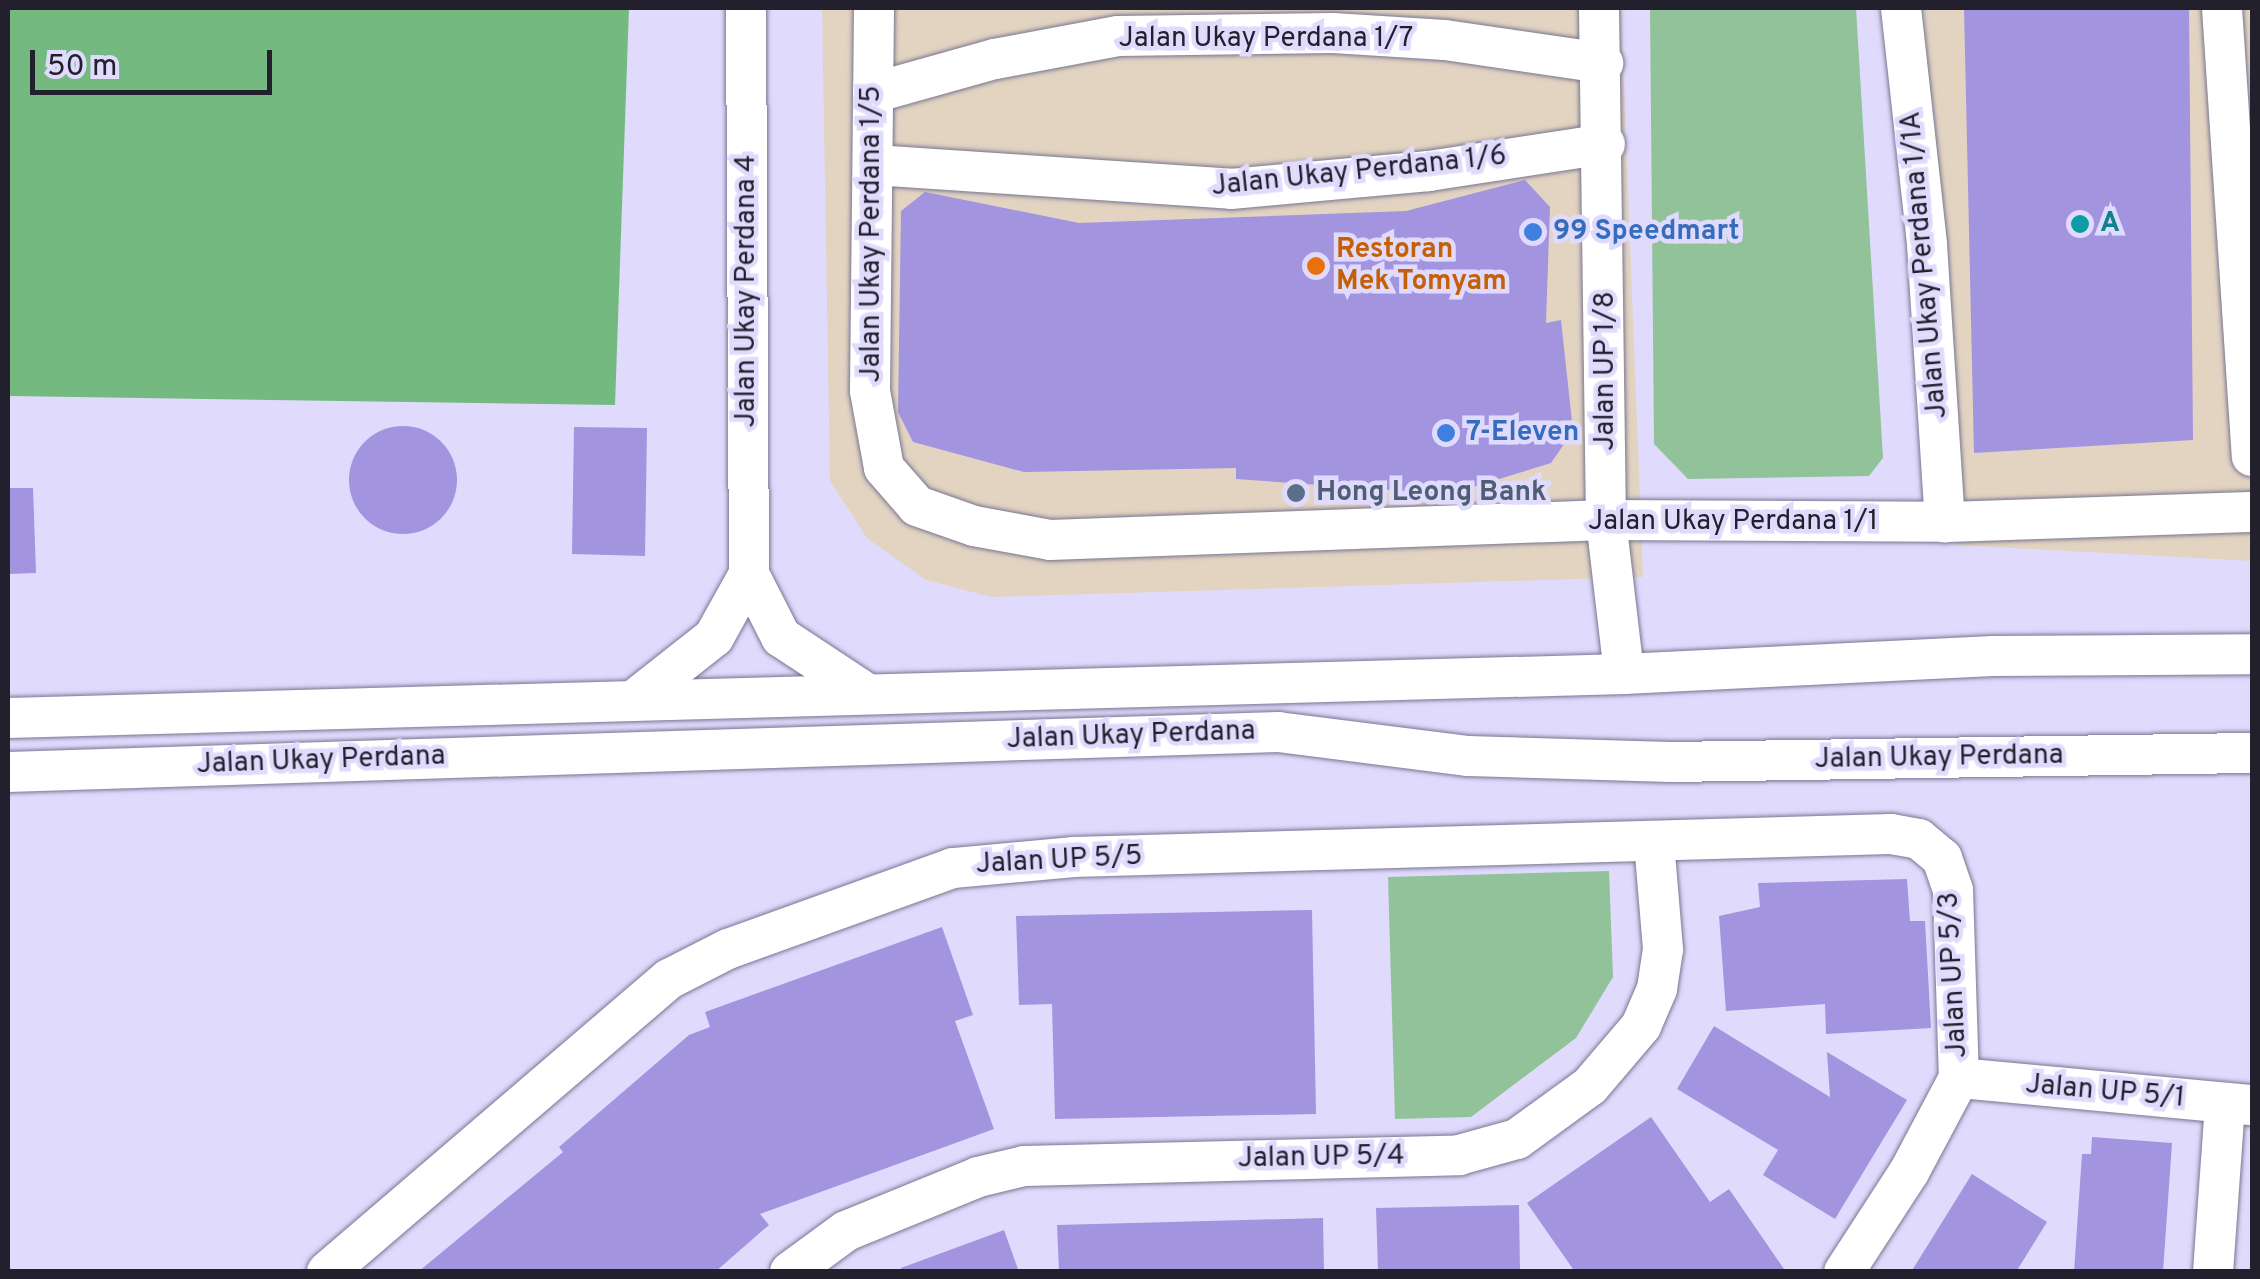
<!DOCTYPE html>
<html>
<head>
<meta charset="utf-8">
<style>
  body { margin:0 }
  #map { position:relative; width:2260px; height:1279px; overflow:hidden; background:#e0dbfd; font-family:Overpass,sans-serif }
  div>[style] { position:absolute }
  .commercial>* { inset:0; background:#e2d4c1 }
  .green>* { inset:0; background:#92c299 }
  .forest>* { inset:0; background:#74ba80 }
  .building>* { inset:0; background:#a294df }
  .round { border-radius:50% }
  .roads { filter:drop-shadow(0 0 2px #7a7593) drop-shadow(0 0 2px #7a7593) }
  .minor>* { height:40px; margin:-20px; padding:0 20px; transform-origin:20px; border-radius:20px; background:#fff }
  .dots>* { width:28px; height:28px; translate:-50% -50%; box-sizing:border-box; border:5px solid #e0dbfd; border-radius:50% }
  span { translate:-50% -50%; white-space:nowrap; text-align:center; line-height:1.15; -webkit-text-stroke:9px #e0dbfd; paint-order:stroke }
  .street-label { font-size:28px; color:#22202d }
  .culture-label { font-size:28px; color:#0d838f; font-weight:700 }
  .left { translate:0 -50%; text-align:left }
  .shop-label { font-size:28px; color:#366cbe; font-weight:700 }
  .food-label { font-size:28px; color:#c56008; font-weight:700 }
  .service-label { font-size:28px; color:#4e5e75; font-weight:700 }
  .frame { position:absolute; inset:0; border:10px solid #22202d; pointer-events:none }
  .scale { position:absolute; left:30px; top:50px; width:242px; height:45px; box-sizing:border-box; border:5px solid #22202d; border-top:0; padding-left:12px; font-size:30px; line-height:35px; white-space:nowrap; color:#22202d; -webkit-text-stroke:8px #e0dbfd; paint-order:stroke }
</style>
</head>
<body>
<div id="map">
  <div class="commercial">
    <i style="clip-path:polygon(822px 8px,1621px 8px,1643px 577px,991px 597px,926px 580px,867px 538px,830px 481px)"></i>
    <i style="clip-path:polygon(1923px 8px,2252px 8px,2252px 561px,1956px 545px)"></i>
  </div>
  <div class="green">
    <i style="clip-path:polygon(1650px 8px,1856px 8px,1883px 458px,1869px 476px,1688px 479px,1654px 444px)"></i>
    <i style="clip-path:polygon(1609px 871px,1613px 977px,1576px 1038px,1471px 1117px,1395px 1119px,1388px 877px)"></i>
  </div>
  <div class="forest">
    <i style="clip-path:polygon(8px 8px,629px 8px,615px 405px,8px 396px)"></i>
  </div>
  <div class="building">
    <i style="clip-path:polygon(1964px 8px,2189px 8px,2193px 440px,1974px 453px)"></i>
    <i style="clip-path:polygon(1525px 180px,1550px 207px,1546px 323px,1561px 320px,1573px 431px,1551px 463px,1450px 494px,1236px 479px,1236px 468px,1024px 472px,913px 442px,898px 412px,901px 211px,925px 192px,1079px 223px,1406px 211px)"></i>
    <i class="round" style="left:349px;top:426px;width:108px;height:108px"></i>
    <i style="clip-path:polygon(574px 427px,647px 428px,645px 556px,572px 554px)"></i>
    <i style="clip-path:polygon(8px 488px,33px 488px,36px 573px,8px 574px)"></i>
    <i style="clip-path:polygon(1907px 879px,1910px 921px,1925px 921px,1931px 1028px,1826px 1034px,1825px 1004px,1726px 1011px,1719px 916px,1760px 907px,1758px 883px)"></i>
    <i style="clip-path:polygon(1312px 910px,1316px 1114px,1055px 1119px,1052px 1004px,1019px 1005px,1016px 916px)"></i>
    <i style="clip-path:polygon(942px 927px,973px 1015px,955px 1021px,994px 1129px,760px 1214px,769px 1225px,715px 1272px,418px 1272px,563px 1152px,559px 1147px,689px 1035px,710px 1027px,705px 1012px)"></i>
    <i style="clip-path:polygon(1714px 1026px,1830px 1097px,1827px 1052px,1907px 1100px,1835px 1219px,1763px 1175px,1778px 1150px,1677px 1089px)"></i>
    <i style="clip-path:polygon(1651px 1117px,1710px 1202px,1729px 1189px,1786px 1272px,1575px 1272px,1527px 1203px)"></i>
    <i style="clip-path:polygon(2092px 1137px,2172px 1143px,2163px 1272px,2074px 1272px,2082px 1154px,2091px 1154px)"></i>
    <i style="clip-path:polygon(1972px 1174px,2047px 1222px,2016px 1272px,1911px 1272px)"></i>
    <i style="clip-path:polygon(1519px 1205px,1520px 1272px,1378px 1272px,1376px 1208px)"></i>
    <i style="clip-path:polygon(1323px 1218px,1324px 1272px,1059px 1272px,1057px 1225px)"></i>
    <i style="clip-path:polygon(1004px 1230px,1019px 1272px,901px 1272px,901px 1268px)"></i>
  </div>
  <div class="roads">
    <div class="minor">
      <i style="left:746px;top:8px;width:566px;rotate:89.7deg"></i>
      <i style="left:749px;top:574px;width:71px;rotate:63.1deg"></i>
      <i style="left:781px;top:637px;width:102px;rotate:33.4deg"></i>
      <i style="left:874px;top:8px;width:383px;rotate:90.6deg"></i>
      <i style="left:870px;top:391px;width:78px;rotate:79.7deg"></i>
      <i style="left:884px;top:468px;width:50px;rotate:49deg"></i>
      <i style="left:917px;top:506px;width:60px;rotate:19.3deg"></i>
      <i style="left:974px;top:526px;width:77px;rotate:10.4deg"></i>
      <i style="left:1050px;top:540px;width:556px;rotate:-2.06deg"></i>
      <i style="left:1606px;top:520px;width:339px;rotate:0.3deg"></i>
      <i style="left:1945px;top:522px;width:307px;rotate:-1.9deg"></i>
      <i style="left:1599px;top:8px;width:512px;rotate:89.22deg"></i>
      <i style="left:1606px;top:520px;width:155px;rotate:83.3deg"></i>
      <i style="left:1901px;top:8px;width:238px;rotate:83.7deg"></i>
      <i style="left:1927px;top:245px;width:278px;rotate:86.3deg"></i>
      <i style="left:2222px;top:8px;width:449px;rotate:86.2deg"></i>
      <i style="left:873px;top:93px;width:127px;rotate:-15.6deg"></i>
      <i style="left:995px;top:59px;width:125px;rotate:-10.6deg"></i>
      <i style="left:1118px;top:36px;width:215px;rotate:-0.8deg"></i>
      <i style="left:1333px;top:33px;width:112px;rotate:3.6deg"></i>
      <i style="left:1445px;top:40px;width:160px;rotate:8.3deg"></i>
      <i style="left:874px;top:165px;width:358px;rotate:3.8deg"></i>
      <i style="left:1231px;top:189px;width:199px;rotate:-5.2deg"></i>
      <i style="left:1429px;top:171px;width:178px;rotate:-8.7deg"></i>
      <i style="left:633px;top:701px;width:103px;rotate:-38.3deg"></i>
      <i style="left:714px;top:637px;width:72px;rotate:-60.9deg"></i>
      <i style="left:8px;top:718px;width:1617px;rotate:-1.56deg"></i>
      <i style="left:1624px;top:674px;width:369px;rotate:-2.8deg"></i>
      <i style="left:1993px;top:656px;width:259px;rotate:-0.4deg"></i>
      <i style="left:8px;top:772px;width:1271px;rotate:-1.8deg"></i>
      <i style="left:1278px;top:732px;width:192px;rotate:7.2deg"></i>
      <i style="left:1468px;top:756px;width:202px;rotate:1.7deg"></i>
      <i style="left:1670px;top:762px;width:582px;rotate:-0.89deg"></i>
      <i style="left:1959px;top:1078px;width:294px;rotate:5.3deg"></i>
      <i style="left:327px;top:1272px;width:450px;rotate:-40.6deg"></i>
      <i style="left:669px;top:979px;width:66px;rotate:-27deg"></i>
      <i style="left:728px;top:949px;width:239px;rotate:-19.8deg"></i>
      <i style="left:953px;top:868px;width:121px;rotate:-5.2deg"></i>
      <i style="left:1073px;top:857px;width:818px;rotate:-1.61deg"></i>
      <i style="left:1891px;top:834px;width:28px;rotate:10deg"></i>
      <i style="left:1919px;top:839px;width:30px;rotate:40deg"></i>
      <i style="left:1942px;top:858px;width:34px;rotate:71deg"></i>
      <i style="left:1953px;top:890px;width:188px;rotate:88.2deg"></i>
      <i style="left:1959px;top:1078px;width:106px;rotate:118deg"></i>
      <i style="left:1909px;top:1172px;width:119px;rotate:123deg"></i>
      <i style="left:790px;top:1272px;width:69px;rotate:-36.2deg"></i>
      <i style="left:846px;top:1231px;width:143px;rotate:-22.2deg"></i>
      <i style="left:978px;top:1177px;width:47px;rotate:-13.4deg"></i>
      <i style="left:1024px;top:1166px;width:435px;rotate:-1.4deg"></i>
      <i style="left:1459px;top:1155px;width:60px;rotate:-15.4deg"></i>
      <i style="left:1517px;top:1139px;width:90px;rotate:-36deg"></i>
      <i style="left:1590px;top:1086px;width:79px;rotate:-49.6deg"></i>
      <i style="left:1641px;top:1026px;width:40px;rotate:-66.6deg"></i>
      <i style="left:1657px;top:989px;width:40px;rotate:-81.5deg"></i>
      <i style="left:1663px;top:949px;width:107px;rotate:-94.8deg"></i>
      <i style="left:2213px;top:1272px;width:169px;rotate:-85.9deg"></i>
    </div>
  </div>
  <div class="dots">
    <i style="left:2080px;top:224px;background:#0f9aa8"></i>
    <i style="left:1533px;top:232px;background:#3f7fe0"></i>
    <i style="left:1316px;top:266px;background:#e8710a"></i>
    <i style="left:1446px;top:433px;background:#3f7fe0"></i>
    <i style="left:1296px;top:493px;background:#5c6f8a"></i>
  </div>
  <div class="street-label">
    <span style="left:1266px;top:39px">Jalan Ukay Perdana 1/7</span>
    <span style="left:1359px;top:172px;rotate:-6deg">Jalan Ukay Perdana 1/6</span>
    <span style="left:872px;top:234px;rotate:-90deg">Jalan Ukay Perdana 1/5</span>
    <span style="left:1925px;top:265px;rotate:-95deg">Jalan Ukay Perdana 1/1A</span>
    <span style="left:747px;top:291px;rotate:-90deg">Jalan Ukay Perdana 4</span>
    <span style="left:1606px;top:371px;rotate:-90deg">Jalan UP 1/8</span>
    <span style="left:1733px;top:522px">Jalan Ukay Perdana 1/1</span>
    <span style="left:1131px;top:736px;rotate:-2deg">Jalan Ukay Perdana</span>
    <span style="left:1939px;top:758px;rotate:-1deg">Jalan Ukay Perdana</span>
    <span style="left:321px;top:761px;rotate:-2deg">Jalan Ukay Perdana</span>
    <span style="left:1059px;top:861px;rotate:-3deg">Jalan UP 5/5</span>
    <span style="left:1954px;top:975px;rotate:-93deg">Jalan UP 5/3</span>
    <span style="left:2105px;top:1092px;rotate:5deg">Jalan UP 5/1</span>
    <span style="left:1321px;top:1158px;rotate:-1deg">Jalan UP 5/4</span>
  </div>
  <div class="culture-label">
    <span class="left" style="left:2100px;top:224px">A</span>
  </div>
  <div class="shop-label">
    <span class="left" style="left:1553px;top:232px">99 Speedmart</span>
    <span class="left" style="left:1466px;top:433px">7-Eleven</span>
  </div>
  <div class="food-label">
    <span class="left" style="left:1336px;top:266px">Restoran<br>Mek Tomyam</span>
  </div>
  <div class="service-label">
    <span class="left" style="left:1316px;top:493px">Hong Leong Bank</span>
  </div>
  <div class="frame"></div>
  <div class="scale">50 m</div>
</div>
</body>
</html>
